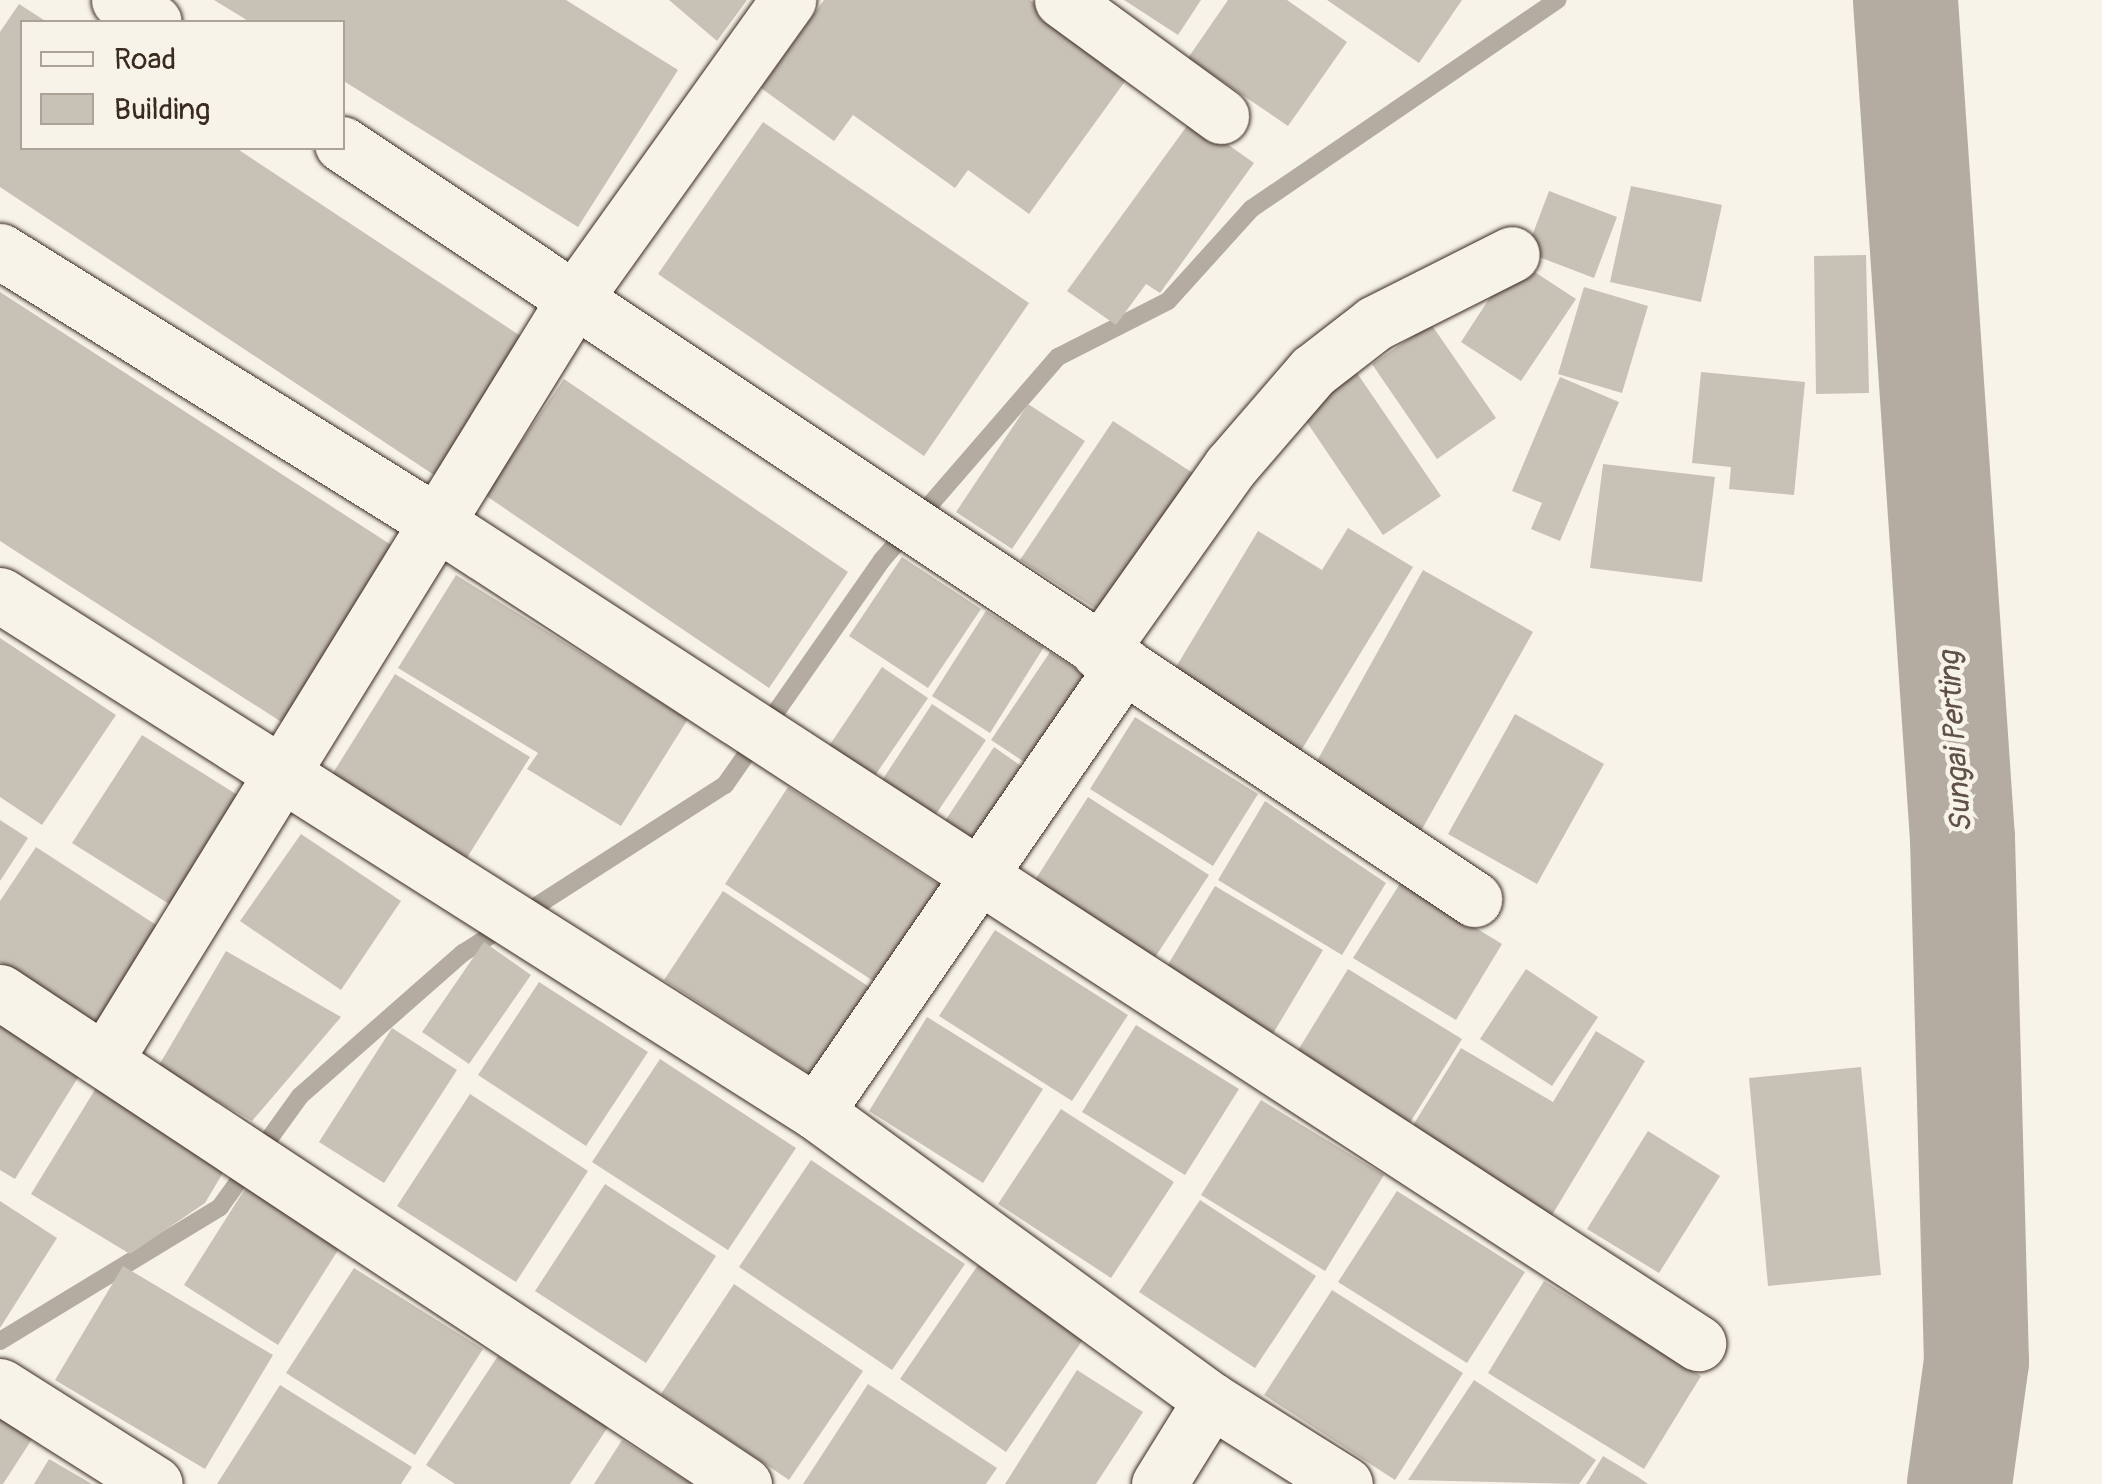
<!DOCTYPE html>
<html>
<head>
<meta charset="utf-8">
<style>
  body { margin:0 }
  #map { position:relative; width:2102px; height:1484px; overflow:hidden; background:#f7f3e8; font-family:Pangolin,sans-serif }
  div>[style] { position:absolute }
  .stream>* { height:18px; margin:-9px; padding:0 9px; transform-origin:9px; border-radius:9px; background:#b4aca0 }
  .river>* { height:105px; margin:-52.5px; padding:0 52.5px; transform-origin:52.5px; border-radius:52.5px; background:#b4aca0 }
  .building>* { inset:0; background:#c8c1b6 }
  .roads { filter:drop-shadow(0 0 2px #3b2a1e) drop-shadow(0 0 2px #3b2a1e) }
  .minor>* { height:55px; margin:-27.5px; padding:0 27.5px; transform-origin:27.5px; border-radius:27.5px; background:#f7f3e8 }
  span { translate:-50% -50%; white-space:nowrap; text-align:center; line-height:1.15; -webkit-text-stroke:9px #f7f3e8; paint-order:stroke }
  .water-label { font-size:30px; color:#5f5145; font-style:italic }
  .legend { position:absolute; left:20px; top:20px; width:325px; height:130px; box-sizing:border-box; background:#f7f3e8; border:2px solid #aca397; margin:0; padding:12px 18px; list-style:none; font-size:30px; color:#3b2a1e }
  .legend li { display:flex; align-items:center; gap:20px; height:50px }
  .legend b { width:50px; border:2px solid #aca397 }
</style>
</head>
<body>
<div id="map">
  <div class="stream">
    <i style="left:0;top:1341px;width:258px;rotate:-31.3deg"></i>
    <i style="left:220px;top:1207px;width:137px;rotate:-54.2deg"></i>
    <i style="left:300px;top:1096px;width:217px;rotate:-41.3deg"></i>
    <i style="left:463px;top:953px;width:311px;rotate:-32.7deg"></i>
    <i style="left:725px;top:785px;width:274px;rotate:-55.1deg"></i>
    <i style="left:882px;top:560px;width:269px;rotate:-49.1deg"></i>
    <i style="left:1058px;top:357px;width:123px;rotate:-27deg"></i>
    <i style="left:1168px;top:301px;width:124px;rotate:-47.9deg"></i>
    <i style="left:1251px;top:209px;width:371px;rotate:-34.3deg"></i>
  </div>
  <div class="river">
    <i style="left:1905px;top:0;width:840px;rotate:86.11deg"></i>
    <i style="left:1962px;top:838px;width:523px;rotate:88.47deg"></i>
    <i style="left:1976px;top:1361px;width:124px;rotate:97.9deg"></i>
  </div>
  <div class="building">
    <i style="clip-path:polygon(214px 0,566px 0,678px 70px,578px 227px,342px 80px,342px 22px,250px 22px)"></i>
    <i style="clip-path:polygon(669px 0,747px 0,717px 41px)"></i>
    <i style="clip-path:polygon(824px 0,1030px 0,1131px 73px,1029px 214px,968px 170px,955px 188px,853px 115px,834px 141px,761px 88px)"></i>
    <i style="clip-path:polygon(1124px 0,1201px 0,1178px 35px)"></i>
    <i style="clip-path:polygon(1228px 0,1287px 0,1347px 42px,1288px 126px,1188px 58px)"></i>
    <i style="clip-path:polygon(1327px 0,1462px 0,1419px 63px)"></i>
    <i style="clip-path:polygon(19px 4px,47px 22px,22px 22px,22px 148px,236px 148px,525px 339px,434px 475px,0 187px,0 32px)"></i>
    <i style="clip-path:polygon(1192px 119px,1254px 163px,1160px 293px,1146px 284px,1116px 325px,1067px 291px)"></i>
    <i style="clip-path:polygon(763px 122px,1029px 303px,924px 456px,658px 274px)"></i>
    <i style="clip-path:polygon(1631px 186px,1722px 205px,1701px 302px,1610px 282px)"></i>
    <i style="clip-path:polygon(1549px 191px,1617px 217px,1594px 278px,1526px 252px)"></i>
    <i style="clip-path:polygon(1866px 255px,1869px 393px,1816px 394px,1814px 256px)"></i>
    <i style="clip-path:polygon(1515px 259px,1576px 299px,1521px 381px,1461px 342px)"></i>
    <i style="clip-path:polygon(1584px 287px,1648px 306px,1622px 393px,1558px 374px)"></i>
    <i style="clip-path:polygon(0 292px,396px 548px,283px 723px,0 541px)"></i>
    <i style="clip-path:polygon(1431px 324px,1496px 418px,1437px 459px,1372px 364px)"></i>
    <i style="clip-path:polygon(1701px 372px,1805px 382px,1794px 495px,1729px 489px,1731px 467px,1692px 463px)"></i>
    <i style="clip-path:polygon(1357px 373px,1441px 496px,1383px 535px,1300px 412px)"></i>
    <i style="clip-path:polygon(1560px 377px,1619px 402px,1560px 541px,1531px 529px,1542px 503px,1512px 491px)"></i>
    <i style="clip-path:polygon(564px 379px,848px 572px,769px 688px,485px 495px)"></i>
    <i style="clip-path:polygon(1028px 404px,1085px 441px,1012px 549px,956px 512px)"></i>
    <i style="clip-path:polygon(1113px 421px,1202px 479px,1110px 618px,1020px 560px)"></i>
    <i style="clip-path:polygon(1603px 464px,1715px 477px,1702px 582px,1590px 568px)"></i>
    <i style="clip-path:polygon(1348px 528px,1413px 567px,1299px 754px,1170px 677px,1258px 531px,1322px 570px)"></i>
    <i style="clip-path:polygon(902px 557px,981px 609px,928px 688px,849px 636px)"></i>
    <i style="clip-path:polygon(1423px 570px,1533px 632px,1421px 831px,1312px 770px)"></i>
    <i style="clip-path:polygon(456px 575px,688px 719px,621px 826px,527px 769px,538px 753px,398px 668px)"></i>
    <i style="clip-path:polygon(986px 611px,1044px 647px,990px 733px,932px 696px)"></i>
    <i style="clip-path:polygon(0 638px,116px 715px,42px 825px,0 797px)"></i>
    <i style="clip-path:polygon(1050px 652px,1097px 682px,1038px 771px,991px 740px)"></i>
    <i style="clip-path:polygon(882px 667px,928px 698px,874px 777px,829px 746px)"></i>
    <i style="clip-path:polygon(395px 674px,530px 757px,458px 872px,323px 789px)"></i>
    <i style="clip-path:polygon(932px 704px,986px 740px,934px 817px,881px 782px)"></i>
    <i style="clip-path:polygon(1515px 714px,1604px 764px,1537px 884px,1448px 834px)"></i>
    <i style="clip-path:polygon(1135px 717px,1258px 794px,1213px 866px,1090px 789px)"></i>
    <i style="clip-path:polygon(142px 735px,255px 806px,185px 914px,72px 843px)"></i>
    <i style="clip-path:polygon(994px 747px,1031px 773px,982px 846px,945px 821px)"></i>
    <i style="clip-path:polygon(788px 787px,951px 893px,887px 990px,725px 884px)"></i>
    <i style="clip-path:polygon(1088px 797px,1209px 875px,1150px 965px,1030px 888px)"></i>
    <i style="clip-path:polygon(1265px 801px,1386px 883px,1342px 955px,1218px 880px)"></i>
    <i style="clip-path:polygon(0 820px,28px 838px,0 881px)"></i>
    <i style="clip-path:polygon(301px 834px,401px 901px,341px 990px,240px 921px)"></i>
    <i style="clip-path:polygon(36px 847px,167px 932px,104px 1029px,0 962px,0 901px)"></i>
    <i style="clip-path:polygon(1401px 882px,1502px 944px,1456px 1020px,1353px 958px)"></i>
    <i style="clip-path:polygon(1215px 886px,1323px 950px,1271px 1037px,1163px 973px)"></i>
    <i style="clip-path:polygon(723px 891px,880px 994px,822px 1082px,664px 980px)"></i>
    <i style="clip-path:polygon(995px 930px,1128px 1015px,1072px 1101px,939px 1016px)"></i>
    <i style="clip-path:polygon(484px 942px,531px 975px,469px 1064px,422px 1032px)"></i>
    <i style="clip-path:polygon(226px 951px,341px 1017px,252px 1121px,158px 1067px)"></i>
    <i style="clip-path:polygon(1348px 969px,1462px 1039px,1406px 1129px,1292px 1060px)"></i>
    <i style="clip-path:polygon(1526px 969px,1598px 1017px,1552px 1086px,1480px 1039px)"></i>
    <i style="clip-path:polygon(539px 982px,648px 1052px,586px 1146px,478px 1075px)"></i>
    <i style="clip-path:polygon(927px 1017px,1043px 1089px,983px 1183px,869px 1111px)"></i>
    <i style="clip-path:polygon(0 1019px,82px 1071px,15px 1179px,0 1170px)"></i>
    <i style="clip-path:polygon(1136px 1025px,1239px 1089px,1185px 1175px,1082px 1112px)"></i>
    <i style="clip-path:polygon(392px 1028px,457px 1070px,384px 1183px,319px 1142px)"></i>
    <i style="clip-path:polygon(1596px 1031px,1645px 1061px,1549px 1220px,1407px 1135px,1461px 1048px,1553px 1102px)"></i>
    <i style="clip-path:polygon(660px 1059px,796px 1148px,728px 1250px,592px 1162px)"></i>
    <i style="clip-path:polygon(1861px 1067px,1881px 1275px,1768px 1286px,1749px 1078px)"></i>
    <i style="clip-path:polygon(96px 1088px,227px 1166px,205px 1203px,130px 1254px,31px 1194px)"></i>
    <i style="clip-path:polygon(470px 1094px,588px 1171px,516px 1282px,397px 1206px)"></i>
    <i style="clip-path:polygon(1261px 1100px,1384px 1175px,1325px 1271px,1201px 1195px)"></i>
    <i style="clip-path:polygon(1061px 1109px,1174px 1182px,1111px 1278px,998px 1204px)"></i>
    <i style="clip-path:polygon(1648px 1131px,1720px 1176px,1659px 1273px,1587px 1229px)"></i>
    <i style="clip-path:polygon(811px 1160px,965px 1264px,892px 1370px,739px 1267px)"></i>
    <i style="clip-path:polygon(605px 1184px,716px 1256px,646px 1363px,535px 1291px)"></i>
    <i style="clip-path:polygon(246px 1187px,340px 1247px,278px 1345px,184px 1285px)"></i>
    <i style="clip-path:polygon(1397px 1191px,1525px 1272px,1467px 1363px,1338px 1282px)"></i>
    <i style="clip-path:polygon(1200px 1200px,1316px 1276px,1255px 1368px,1139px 1292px)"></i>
    <i style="clip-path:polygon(0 1201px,57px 1238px,0 1328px)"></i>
    <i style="clip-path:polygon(978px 1265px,1084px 1338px,1006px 1452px,900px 1379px)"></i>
    <i style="clip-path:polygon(123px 1266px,273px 1355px,205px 1469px,55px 1380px)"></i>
    <i style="clip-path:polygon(354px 1268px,483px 1349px,415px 1455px,286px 1373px)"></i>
    <i style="clip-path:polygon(1544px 1281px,1701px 1376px,1644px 1469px,1488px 1373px)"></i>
    <i style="clip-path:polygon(734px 1284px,863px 1371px,789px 1480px,661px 1394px)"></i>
    <i style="clip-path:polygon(1332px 1290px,1463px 1373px,1395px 1480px,1264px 1395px)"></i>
    <i style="clip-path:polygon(498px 1356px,608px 1427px,570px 1484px,455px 1484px,426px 1465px)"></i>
    <i style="clip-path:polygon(1077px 1370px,1143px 1412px,1096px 1484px,1005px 1484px)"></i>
    <i style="clip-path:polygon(1474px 1380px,1596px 1460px,1579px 1484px,1408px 1480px)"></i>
    <i style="clip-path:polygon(868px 1384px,997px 1468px,986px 1484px,803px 1484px)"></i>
    <i style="clip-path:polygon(280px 1385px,412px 1467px,401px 1484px,217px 1484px)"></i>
    <i style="clip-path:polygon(0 1410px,36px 1433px,3px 1484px,0 1484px)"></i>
    <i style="clip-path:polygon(622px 1440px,692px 1484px,594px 1484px)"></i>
    <i style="clip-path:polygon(1603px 1456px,1638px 1477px,1648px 1484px,1586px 1484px)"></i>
    <i style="clip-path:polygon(49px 1459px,92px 1484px,34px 1484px)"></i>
  </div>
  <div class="roads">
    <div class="minor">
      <i style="left:119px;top:0;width:41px;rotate:32.2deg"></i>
      <i style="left:1062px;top:0;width:197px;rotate:36.1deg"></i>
      <i style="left:342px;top:144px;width:1361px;rotate:33.7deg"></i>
      <i style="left:0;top:251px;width:513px;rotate:31.86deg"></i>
      <i style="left:436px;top:522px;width:1506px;rotate:33.05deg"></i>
      <i style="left:0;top:595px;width:966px;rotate:32.36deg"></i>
      <i style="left:816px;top:1112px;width:489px;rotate:36.1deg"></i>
      <i style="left:1211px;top:1400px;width:158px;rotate:32.1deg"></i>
      <i style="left:1099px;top:652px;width:227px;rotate:-54.7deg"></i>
      <i style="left:1230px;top:467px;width:127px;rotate:-49.2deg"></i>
      <i style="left:1313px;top:371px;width:78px;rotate:-37.7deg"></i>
      <i style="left:1375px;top:323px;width:153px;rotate:-26.7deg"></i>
      <i style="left:0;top:992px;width:892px;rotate:33.48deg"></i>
      <i style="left:106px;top:1058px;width:897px;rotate:-58.31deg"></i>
      <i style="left:577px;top:295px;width:363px;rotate:-54.4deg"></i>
      <i style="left:816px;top:1112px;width:543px;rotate:-55.43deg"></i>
      <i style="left:0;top:1386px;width:183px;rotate:32.3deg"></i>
      <i style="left:1159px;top:1484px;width:99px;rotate:-58.2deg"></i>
    </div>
  </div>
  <div class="water-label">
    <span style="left:1956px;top:742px;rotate:-94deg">Sungai Perting</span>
  </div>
  <ul class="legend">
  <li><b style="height:12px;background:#f7f3e8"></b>Road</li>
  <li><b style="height:28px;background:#c8c1b6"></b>Building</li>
  </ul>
</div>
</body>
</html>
